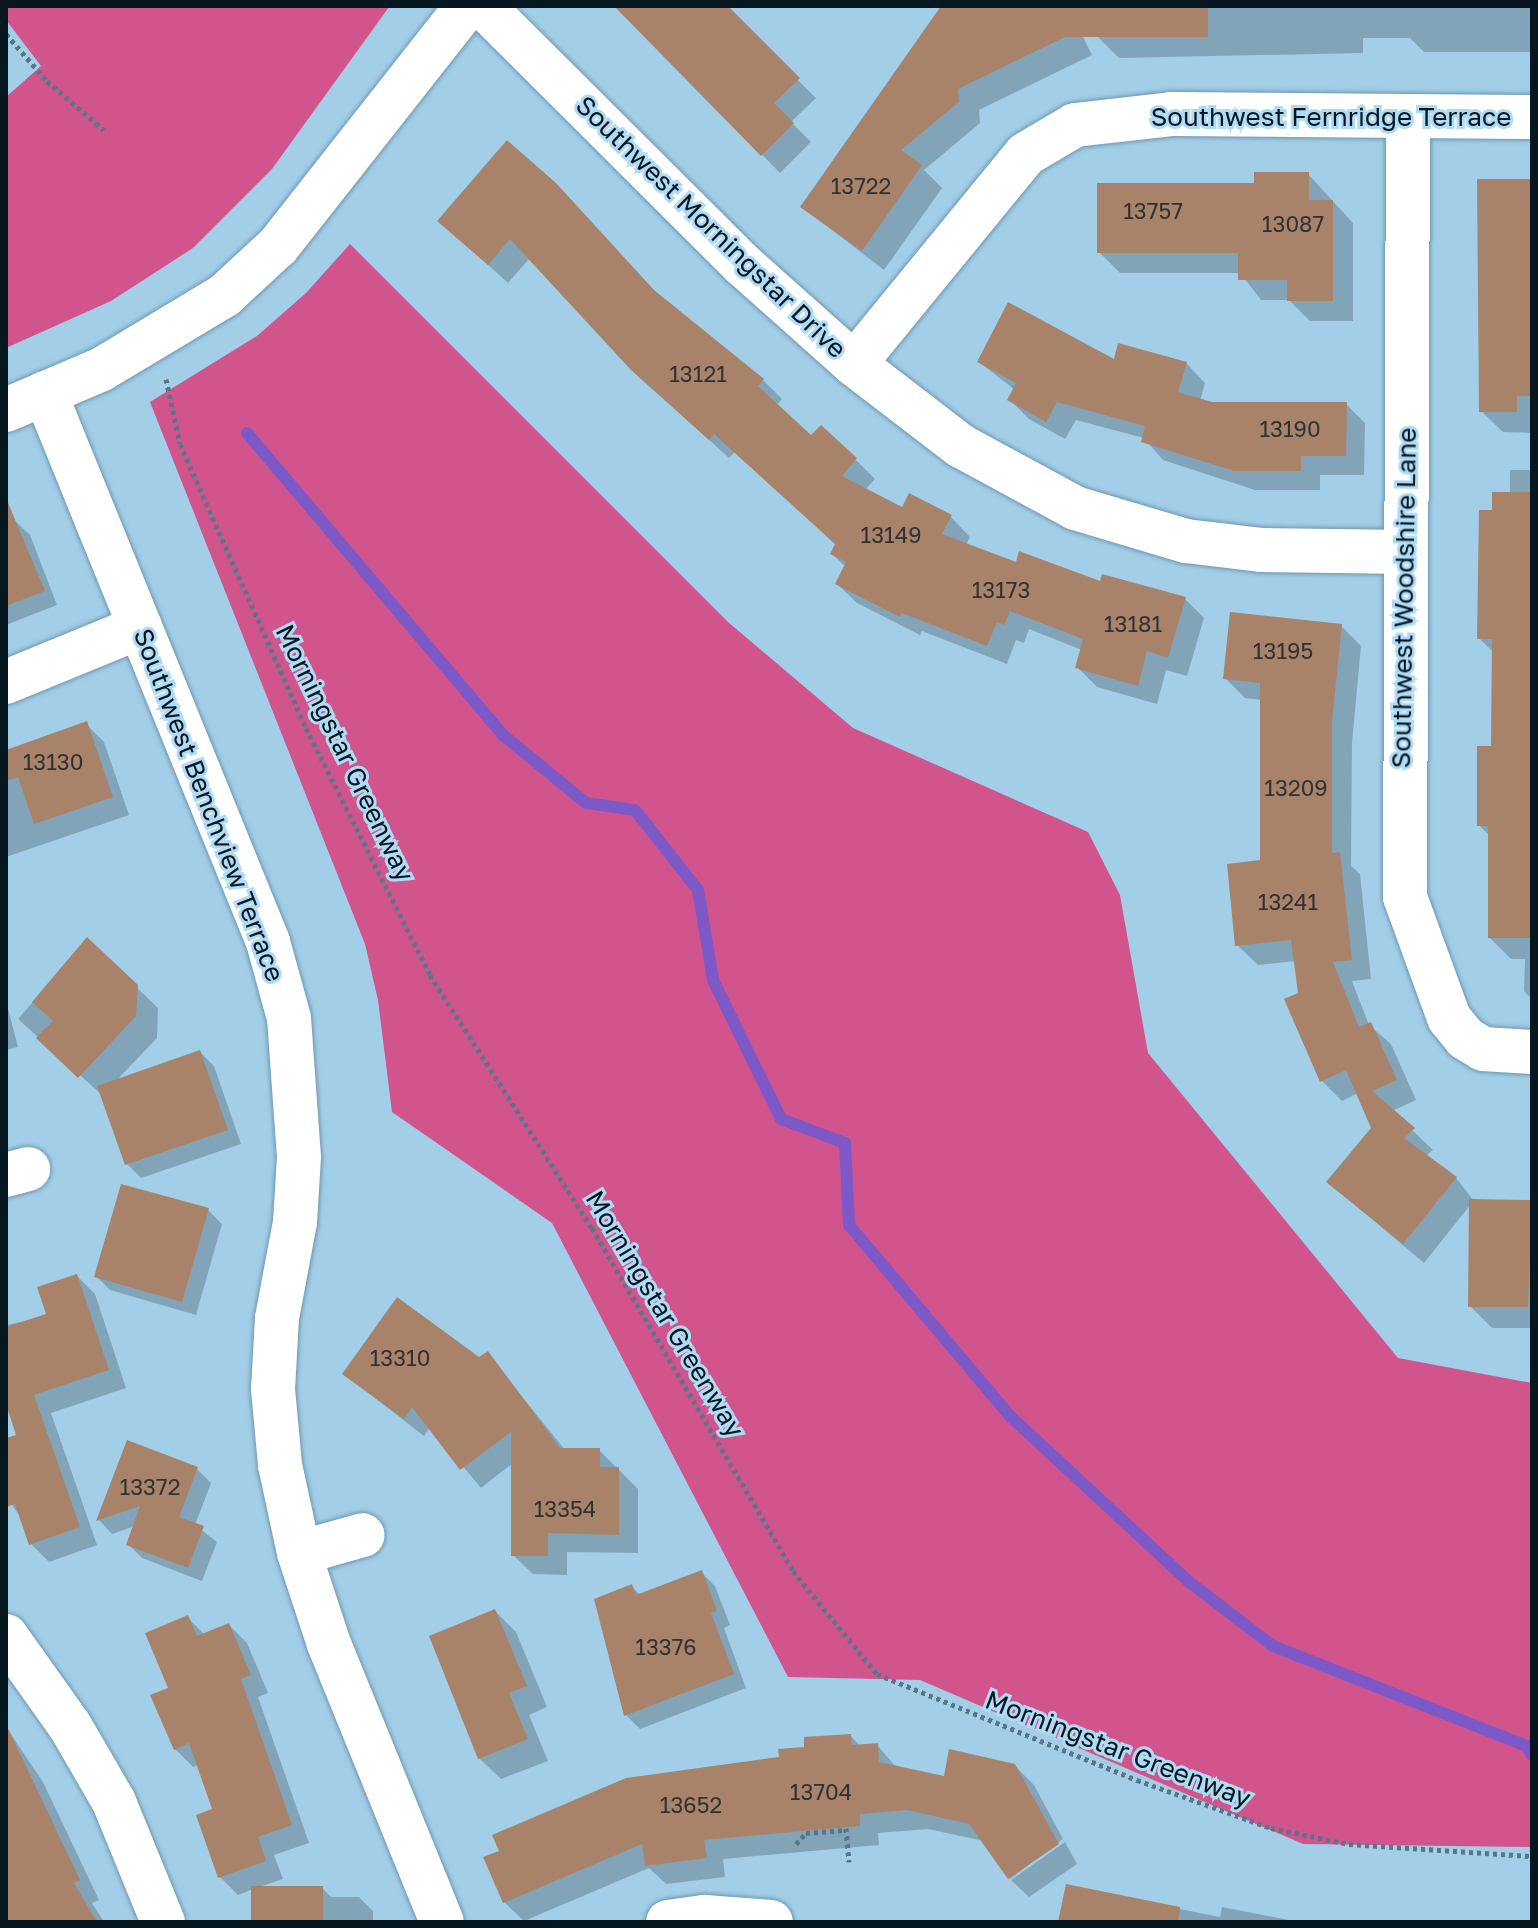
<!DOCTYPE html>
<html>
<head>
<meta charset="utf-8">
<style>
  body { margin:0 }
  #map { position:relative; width:1538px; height:1928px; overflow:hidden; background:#a3cee8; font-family:"Golos Text",sans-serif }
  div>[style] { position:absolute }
  .forest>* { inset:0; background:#d1558c }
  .shadow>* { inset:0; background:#0003 }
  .stream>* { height:12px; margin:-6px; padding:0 6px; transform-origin:6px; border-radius:6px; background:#7d59c8 }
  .building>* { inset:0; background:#a8836a }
  .path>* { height:5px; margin-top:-2.5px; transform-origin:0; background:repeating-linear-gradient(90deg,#587687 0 4px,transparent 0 8px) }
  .roads { filter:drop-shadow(0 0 2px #6e97b0) drop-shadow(0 0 2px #6e97b0) }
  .minor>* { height:44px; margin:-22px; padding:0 22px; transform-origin:22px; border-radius:22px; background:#fff }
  span { translate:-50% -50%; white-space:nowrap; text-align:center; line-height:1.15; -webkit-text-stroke:6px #b0dbf5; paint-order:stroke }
  .number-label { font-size:22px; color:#2f3232 }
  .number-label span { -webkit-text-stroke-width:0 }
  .street-label { font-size:26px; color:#071720 }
  .frame { position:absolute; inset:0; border:8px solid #071720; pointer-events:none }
</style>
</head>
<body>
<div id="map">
  <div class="forest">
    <i style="clip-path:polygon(6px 6px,388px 6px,389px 7px,272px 169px,193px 248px,111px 301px,6px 348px,6px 97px,41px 66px,6px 20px)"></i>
    <i style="clip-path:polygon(350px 244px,728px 622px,853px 728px,1088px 832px,1120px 895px,1148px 1053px,1398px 1358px,1532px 1383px,1532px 1847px,1303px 1844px,920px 1680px,788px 1677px,552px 1223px,392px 1112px,378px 1000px,365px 944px,150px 402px,257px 336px,306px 293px)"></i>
  </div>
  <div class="shadow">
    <i style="clip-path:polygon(617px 6px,723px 6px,816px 98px,791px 122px,811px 142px,780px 173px)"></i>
    <i style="clip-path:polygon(943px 6px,1068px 6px,1092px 55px,979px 110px,980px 123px,924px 170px,942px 188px,884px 270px,802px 207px)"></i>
    <i style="clip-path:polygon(1098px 6px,1532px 6px,1532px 52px,1424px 52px,1410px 38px,1363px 38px,1363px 53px,1119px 58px,1097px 36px)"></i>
    <i style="clip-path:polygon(507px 143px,659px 296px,763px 380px,782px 399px,776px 406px,812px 438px,821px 428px,856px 460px,875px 479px,865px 490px,903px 509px,910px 496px,951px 517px,970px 537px,966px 545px,1017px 564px,1185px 599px,1204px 618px,1187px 676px,1166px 670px,1157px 704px,1097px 687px,1077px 667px,1082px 650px,1029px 629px,1024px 643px,1016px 640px,1007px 664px,922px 631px,920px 635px,857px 603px,837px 584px,846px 567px,832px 554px,837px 545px,735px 452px,729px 458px,653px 389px,530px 258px,508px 283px,440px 221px)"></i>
    <i style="clip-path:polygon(1308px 174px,1353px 223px,1353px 321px,1310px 321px,1289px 300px,1261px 300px,1240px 273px,1120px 273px,1099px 252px,1256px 185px)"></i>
    <i style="clip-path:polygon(1532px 181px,1532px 433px,1503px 432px,1481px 411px)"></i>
    <i style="clip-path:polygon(979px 362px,1186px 363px,1205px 383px,1200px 401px,1212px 404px,1346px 404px,1365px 423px,1364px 475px,1320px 475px,1320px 490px,1255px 490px,1163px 460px,1144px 438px,1076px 420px,1065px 439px,1029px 419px,1010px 400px,1015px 390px)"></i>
    <i style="clip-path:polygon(1510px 470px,1532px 470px,1532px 999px,1524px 991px,1525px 959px,1511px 959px,1490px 938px,1490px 836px,1479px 825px,1493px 748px,1494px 653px,1479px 638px,1494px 512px,1510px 494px)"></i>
    <i style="clip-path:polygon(15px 521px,30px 535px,57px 605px,6px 625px,6px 524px)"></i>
    <i style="clip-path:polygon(1341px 626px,1361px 646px,1352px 743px,1351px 866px,1360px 874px,1371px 979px,1352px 981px,1369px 1025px,1391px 1044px,1416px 1100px,1392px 1111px,1433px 1150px,1426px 1156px,1456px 1178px,1474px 1201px,1532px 1202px,1532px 1328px,1492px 1328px,1470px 1306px,1471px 1204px,1424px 1263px,1328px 1182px,1374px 1128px,1358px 1093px,1342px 1101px,1322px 1081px,1296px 961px,1258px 965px,1237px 945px,1262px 862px,1262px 700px,1245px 698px,1225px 678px)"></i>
    <i style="clip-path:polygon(86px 724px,104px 742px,129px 815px,6px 857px,6px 752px)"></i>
    <i style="clip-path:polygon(87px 940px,158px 1008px,157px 1038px,115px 1082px,200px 1052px,214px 1066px,241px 1144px,141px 1178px,127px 1164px,102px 1095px,18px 1019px)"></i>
    <i style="clip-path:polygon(6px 1001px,18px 1047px,6px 1050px)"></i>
    <i style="clip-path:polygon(208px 1210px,222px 1224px,196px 1315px,110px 1290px,96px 1276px)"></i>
    <i style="clip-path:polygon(77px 1276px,95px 1294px,126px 1388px,51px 1413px,97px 1545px,49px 1562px,31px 1544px,22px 1519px,6px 1497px,6px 1440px,19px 1436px,6px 1397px,6px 1325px,49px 1316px)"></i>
    <i style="clip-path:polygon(487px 1353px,565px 1450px,599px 1450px,638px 1489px,638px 1553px,567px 1552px,567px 1575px,533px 1574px,513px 1555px,513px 1463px,481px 1488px,430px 1427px,424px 1436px,344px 1374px,480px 1359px)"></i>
    <i style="clip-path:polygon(128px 1443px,197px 1469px,211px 1483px,195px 1525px,217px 1542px,202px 1581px,142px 1558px,128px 1544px,135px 1526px,112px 1534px,99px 1520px)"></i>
    <i style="clip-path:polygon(701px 1572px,715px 1586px,730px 1625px,724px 1628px,746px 1688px,640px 1729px,626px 1715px,632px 1587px,640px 1595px)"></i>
    <i style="clip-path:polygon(495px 1611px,516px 1632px,547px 1707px,529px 1715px,548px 1761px,501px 1779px,479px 1758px)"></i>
    <i style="clip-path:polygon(187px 1617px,205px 1635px,229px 1625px,247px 1643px,268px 1693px,258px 1697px,309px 1843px,274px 1855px,283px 1879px,259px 1887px,322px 1888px,331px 1897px,359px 1897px,373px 1911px,373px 1922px,253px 1922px,253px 1889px,238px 1895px,220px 1877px,215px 1810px,199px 1764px,193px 1767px,175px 1749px,171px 1689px)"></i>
    <i style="clip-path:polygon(6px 1727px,43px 1782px,99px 1900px,92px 1903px,104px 1922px,31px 1922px,6px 1912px)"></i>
    <i style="clip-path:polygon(851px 1736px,861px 1747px,877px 1745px,897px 1768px,945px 1779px,1014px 1765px,1034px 1785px,1063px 1839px,1010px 1879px,984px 1841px,928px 1829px,878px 1833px,879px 1845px,723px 1859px,725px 1877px,666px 1884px,649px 1868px,524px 1921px,504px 1902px,781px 1759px)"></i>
    <i style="clip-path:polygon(1065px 1842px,1077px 1864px,1029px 1897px,1011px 1880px)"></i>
    <i style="clip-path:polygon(1067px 1887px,1220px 1917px,1222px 1907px,1299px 1922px,1060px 1922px)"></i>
  </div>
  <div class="stream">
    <i style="left:247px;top:433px;width:396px;rotate:49.7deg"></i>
    <i style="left:503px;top:735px;width:107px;rotate:39.3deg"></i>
    <i style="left:586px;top:803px;width:49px;rotate:8.1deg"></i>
    <i style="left:635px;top:810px;width:102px;rotate:51.8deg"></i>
    <i style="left:698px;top:890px;width:91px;rotate:80.5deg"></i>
    <i style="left:713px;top:980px;width:155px;rotate:63.9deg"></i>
    <i style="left:781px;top:1119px;width:68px;rotate:20.6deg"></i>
    <i style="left:845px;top:1143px;width:82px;rotate:87.2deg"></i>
    <i style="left:849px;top:1225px;width:250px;rotate:49.9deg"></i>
    <i style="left:1010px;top:1416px;width:243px;rotate:42.8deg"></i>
    <i style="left:1188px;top:1581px;width:107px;rotate:37.4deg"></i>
    <i style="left:1273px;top:1646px;width:273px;rotate:21.5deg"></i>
    <i style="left:1527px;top:1746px;width:10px;rotate:61deg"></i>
  </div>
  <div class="building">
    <i style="clip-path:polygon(614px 6px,728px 6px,800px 78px,774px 103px,794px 123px,761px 156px)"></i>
    <i style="clip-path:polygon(941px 6px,1208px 6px,1208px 37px,1065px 37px,958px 89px,959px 102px,901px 150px,922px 165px,862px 251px,800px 207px)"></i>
    <i style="clip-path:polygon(507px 140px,556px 183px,654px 290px,764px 379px,758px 386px,811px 435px,821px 425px,857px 458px,842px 476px,902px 507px,909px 493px,952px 515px,942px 534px,1016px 562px,1019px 551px,1100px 581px,1102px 574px,1186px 597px,1168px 658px,1147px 651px,1138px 686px,1075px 668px,1083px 639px,1010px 611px,1004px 625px,997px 622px,987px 646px,902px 613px,900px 617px,835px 584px,846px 562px,830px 554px,835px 544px,714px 434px,709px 440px,631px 370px,510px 239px,488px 265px,437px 221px)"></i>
    <i style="clip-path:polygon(1254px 172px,1309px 172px,1309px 200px,1333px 200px,1333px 301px,1287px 301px,1287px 280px,1238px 280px,1238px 253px,1097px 253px,1097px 183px,1254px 183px)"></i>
    <i style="clip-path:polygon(1477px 179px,1532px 179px,1532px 396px,1517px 396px,1517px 412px,1479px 412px)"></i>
    <i style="clip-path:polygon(1008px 302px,1114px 359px,1118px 343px,1187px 362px,1178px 392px,1212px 402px,1347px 402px,1346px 456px,1301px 456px,1301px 471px,1234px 471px,1141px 442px,1145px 426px,1057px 402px,1046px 422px,1007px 400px,1016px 383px,977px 362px)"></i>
    <i style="clip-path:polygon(1492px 492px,1532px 492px,1532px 938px,1488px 938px,1488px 826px,1477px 826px,1477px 746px,1491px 746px,1492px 639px,1477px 639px,1479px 510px,1492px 510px)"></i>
    <i style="clip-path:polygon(6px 498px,45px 591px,6px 606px)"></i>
    <i style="clip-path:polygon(1230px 612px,1342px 624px,1332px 721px,1332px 853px,1340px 852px,1352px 960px,1333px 962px,1359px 1027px,1371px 1022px,1397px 1080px,1372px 1091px,1415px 1128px,1404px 1138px,1457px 1177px,1403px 1244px,1326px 1182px,1371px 1128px,1346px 1070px,1320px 1082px,1284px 999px,1298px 993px,1291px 940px,1235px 946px,1227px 864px,1260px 860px,1260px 683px,1223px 679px)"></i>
    <i style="clip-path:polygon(87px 721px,113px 797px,34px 824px,18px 777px,6px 781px,6px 750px)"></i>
    <i style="clip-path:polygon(87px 937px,138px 985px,136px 1016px,78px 1078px,36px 1038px,53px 1021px,32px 1002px)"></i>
    <i style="clip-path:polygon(200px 1050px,228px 1130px,125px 1165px,97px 1086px)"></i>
    <i style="clip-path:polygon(121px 1184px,209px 1208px,182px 1302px,94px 1277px)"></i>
    <i style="clip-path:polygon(1469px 1199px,1532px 1200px,1528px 1307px,1468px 1307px)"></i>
    <i style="clip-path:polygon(77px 1274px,109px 1370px,34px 1395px,80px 1527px,29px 1545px,15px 1504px,6px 1507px,6px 1438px,16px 1435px,6px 1404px,6px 1327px,46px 1314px,37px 1287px)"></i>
    <i style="clip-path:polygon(397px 1297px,479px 1357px,488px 1351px,560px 1448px,600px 1448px,600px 1467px,619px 1467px,619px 1535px,548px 1533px,548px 1556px,511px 1556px,511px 1432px,460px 1470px,412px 1407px,404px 1419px,342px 1374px)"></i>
    <i style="clip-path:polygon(127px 1440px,198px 1467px,179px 1517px,204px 1526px,188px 1568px,126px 1545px,140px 1506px,96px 1521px)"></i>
    <i style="clip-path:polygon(702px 1570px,717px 1611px,711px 1613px,734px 1674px,624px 1716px,594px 1599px,632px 1584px,636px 1595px)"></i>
    <i style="clip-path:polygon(495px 1609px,527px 1686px,509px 1693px,528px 1739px,478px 1759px,429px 1636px)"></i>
    <i style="clip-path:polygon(188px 1615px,197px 1636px,229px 1623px,251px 1675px,241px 1679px,292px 1825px,258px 1837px,266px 1861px,218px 1878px,196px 1815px,212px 1809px,189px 1743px,174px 1750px,150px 1695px,168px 1688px,145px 1633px)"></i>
    <i style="clip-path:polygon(6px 1724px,80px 1880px,74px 1883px,97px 1922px,6px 1922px)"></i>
    <i style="clip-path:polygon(851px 1734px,852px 1745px,878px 1743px,879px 1762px,944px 1776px,949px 1749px,1015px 1764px,1059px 1844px,1008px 1879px,969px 1824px,907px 1810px,860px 1814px,860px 1826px,704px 1840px,707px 1858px,645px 1866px,642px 1844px,503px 1903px,483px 1857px,499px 1851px,492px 1835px,626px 1778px,779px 1757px,778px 1749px,804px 1747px,804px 1737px)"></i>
    <i style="clip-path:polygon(1066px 1884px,1180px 1907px,1178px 1922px,1058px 1922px)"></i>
    <i style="clip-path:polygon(251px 1886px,323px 1886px,323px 1922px,251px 1922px)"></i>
  </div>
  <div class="path">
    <i style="left:6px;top:34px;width:62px;rotate:48.9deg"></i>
    <i style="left:47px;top:81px;width:75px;rotate:40.7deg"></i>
    <i style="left:166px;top:379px;width:66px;rotate:77.8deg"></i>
    <i style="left:180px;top:444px;width:311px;rotate:66.1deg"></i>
    <i style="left:306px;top:728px;width:276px;rotate:63.3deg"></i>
    <i style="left:430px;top:975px;width:300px;rotate:57.4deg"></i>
    <i style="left:592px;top:1228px;width:398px;rotate:59.6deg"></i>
    <i style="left:793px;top:1571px;width:133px;rotate:50.8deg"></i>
    <i style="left:877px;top:1674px;width:281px;rotate:22.2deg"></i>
    <i style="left:1137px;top:1780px;width:142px;rotate:19.7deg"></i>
    <i style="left:1271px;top:1828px;width:80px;rotate:11.6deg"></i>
    <i style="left:1349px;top:1844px;width:183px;rotate:3.8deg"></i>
    <i style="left:846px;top:1828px;width:34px;rotate:85deg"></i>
    <i style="left:796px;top:1844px;width:15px;rotate:-48deg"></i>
    <i style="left:806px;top:1833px;width:40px;rotate:-4.3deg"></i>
  </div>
  <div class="roads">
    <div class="minor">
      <i style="left:483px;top:6px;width:367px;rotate:44.9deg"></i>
      <i style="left:743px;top:265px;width:149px;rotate:41.7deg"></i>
      <i style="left:854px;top:364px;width:135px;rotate:37.5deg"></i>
      <i style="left:961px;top:446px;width:130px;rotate:28.5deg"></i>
      <i style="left:1075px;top:508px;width:116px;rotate:16.6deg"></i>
      <i style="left:1186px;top:541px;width:77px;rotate:6.8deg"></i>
      <i style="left:1262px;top:550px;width:143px;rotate:0.8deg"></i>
      <i style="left:1408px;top:116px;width:781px;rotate:90.22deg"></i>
      <i style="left:1405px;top:897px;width:129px;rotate:70deg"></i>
      <i style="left:1449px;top:1018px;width:26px;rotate:51deg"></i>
      <i style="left:1465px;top:1038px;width:21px;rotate:31deg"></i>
      <i style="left:1483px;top:1049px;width:49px;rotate:3.5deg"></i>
      <i style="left:854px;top:364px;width:271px;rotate:-50.7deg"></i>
      <i style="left:1026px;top:154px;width:57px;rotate:-30.6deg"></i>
      <i style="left:1075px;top:125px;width:97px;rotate:-6.5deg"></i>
      <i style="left:1171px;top:114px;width:361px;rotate:0.5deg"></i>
      <i style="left:45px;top:393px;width:593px;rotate:67.89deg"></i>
      <i style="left:268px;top:942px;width:79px;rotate:74.6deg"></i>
      <i style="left:289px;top:1018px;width:139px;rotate:85.9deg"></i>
      <i style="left:299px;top:1157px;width:65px;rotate:93.5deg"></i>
      <i style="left:295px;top:1222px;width:98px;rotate:100.6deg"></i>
      <i style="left:277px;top:1318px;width:71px;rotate:93.2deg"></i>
      <i style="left:273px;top:1389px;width:76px;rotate:84.7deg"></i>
      <i style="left:280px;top:1465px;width:90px;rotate:77.8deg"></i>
      <i style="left:299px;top:1553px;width:96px;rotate:71.8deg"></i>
      <i style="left:329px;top:1644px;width:300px;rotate:67.9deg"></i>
      <i style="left:6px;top:410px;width:104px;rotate:-23.1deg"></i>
      <i style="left:102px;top:369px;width:144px;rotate:-31deg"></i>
      <i style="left:225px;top:295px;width:72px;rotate:-42.8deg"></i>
      <i style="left:278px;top:246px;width:305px;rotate:-51.8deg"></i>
      <i style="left:6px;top:682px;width:145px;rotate:-22.3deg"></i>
      <i style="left:6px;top:1175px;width:23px;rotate:-15deg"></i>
      <i style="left:299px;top:1553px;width:66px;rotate:-15.7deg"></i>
      <i style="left:6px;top:1636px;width:110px;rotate:54.6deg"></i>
      <i style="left:70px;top:1726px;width:88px;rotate:59.9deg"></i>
      <i style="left:114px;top:1802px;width:130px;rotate:67.8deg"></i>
      <i style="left:668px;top:1922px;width:37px;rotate:-8deg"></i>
      <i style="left:705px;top:1917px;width:66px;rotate:4.3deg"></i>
    </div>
  </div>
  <div class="number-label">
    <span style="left:861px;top:186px">13722</span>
    <span style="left:1153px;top:211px">13757</span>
    <span style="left:1293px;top:224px">13087</span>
    <span style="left:698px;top:374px">13121</span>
    <span style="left:1290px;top:429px">13190</span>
    <span style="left:891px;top:535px">13149</span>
    <span style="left:1001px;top:590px">13173</span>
    <span style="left:1133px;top:624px">13181</span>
    <span style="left:1283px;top:651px">13195</span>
    <span style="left:53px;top:762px">13130</span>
    <span style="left:1296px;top:788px">13209</span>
    <span style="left:1288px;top:902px">13241</span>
    <span style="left:400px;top:1358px">13310</span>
    <span style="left:150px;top:1487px">13372</span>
    <span style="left:565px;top:1509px">13354</span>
    <span style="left:666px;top:1647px">13376</span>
    <span style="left:821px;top:1792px">13704</span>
    <span style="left:691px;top:1805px">13652</span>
  </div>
  <div class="street-label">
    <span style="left:1331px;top:117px">Southwest Fernridge Terrace</span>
    <span style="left:711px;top:227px;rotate:44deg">Southwest Morningstar Drive</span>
    <span style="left:1404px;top:598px;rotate:-89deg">Southwest Woodshire Lane</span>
    <span style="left:345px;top:753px;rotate:64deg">Morningstar Greenway</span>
    <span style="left:209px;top:805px;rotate:69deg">Southwest Benchview Terrace</span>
    <span style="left:665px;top:1314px;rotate:59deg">Morningstar Greenway</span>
    <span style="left:1118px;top:1749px;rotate:21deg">Morningstar Greenway</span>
  </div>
  <div class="frame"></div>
</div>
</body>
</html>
